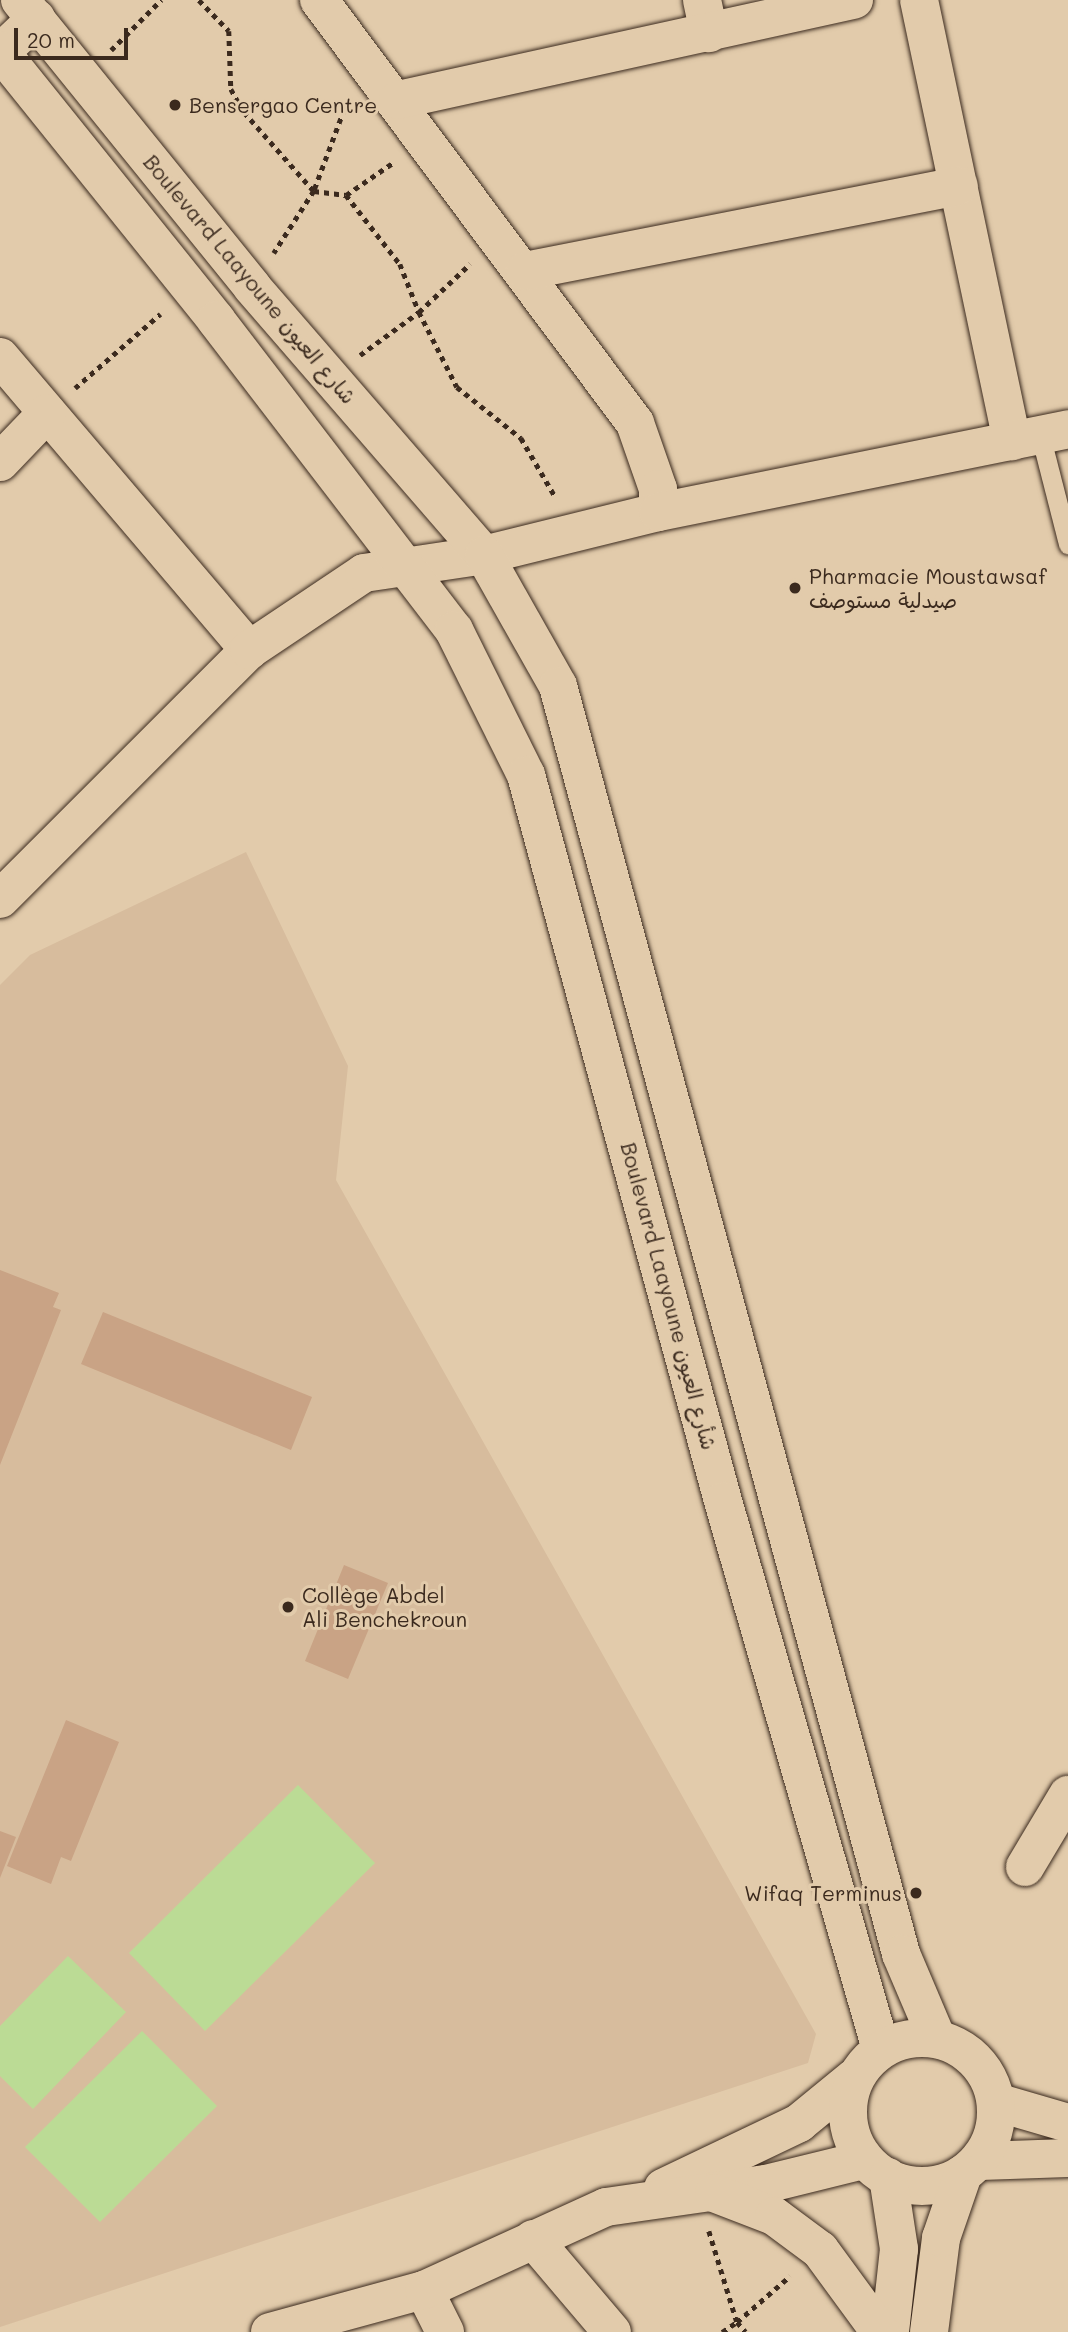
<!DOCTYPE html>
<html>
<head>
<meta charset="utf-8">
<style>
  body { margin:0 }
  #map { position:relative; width:1068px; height:2332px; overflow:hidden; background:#e2cbab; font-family:Mali,"Playpen Sans Arabic",sans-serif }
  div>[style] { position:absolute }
  .built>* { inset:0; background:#d7bc9d }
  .green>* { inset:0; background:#bbdb95 }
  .building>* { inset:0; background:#c9a385 }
  .path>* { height:4.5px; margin-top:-2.25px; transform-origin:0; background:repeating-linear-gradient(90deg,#3b2a1e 0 5px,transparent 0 10px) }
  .roads { filter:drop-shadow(0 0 2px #3b2a1e) drop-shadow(0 0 2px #3b2a1e) }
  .service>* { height:19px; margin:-9.5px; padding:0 9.5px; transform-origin:9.5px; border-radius:9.5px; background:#e2cbab }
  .minor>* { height:38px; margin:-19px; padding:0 19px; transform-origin:19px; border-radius:19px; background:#e2cbab }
  .tertiary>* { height:38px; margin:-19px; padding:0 19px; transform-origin:19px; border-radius:19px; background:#e2cbab }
  .tertiary>.ring { margin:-19px; padding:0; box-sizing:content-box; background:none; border:38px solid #e2cbab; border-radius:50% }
  .dots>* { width:19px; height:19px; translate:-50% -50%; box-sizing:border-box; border:4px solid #e2cbab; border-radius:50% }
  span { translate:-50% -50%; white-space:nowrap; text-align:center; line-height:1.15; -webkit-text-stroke:6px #e2cbab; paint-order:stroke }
  .poi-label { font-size:21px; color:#3b2a1e }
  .left { translate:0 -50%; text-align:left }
  .right { translate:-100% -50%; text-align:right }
  .street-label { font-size:21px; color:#3b2a1e }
  .scale { position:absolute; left:14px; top:28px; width:114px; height:32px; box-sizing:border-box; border:4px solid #3b2a1e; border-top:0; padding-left:9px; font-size:21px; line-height:24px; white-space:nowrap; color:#3b2a1e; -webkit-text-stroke:5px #e2cbab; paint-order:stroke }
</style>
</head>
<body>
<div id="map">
  <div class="built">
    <i style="clip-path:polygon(246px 852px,348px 1066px,336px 1180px,816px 2034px,808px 2063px,0 2327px,0 985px,30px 955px)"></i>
  </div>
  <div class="green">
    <i style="clip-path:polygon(298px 1785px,375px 1863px,205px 2031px,129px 1953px)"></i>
    <i style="clip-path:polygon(68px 1956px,126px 2012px,33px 2109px,0 2076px,0 2026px)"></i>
    <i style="clip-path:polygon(142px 2031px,217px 2106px,100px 2222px,25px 2147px)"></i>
  </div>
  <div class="building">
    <i style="clip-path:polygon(0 1270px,59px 1293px,53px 1307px,61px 1310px,0 1465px)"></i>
    <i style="clip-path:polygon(103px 1312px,312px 1397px,291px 1450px,81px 1364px)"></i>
    <i style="clip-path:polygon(344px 1565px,388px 1583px,348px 1679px,305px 1661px)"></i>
    <i style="clip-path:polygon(66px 1720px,119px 1742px,71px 1861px,61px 1857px,51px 1884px,7px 1866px)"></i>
    <i style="clip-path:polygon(0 1831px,16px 1837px,0 1878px)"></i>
  </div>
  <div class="path">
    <i style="left:199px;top:0;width:43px;rotate:45.9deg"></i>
    <i style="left:229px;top:31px;width:58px;rotate:88deg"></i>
    <i style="left:231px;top:89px;width:26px;rotate:61deg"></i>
    <i style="left:244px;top:112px;width:106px;rotate:48.5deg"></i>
    <i style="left:314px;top:191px;width:74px;rotate:122.8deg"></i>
    <i style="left:111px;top:50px;width:71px;rotate:-45deg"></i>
    <i style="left:348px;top:100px;width:97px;rotate:110.5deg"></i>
    <i style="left:314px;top:191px;width:32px;rotate:7deg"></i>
    <i style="left:346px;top:195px;width:88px;rotate:52deg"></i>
    <i style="left:400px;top:264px;width:52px;rotate:68.4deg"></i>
    <i style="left:419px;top:312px;width:70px;rotate:-43.3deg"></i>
    <i style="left:346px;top:195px;width:58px;rotate:-34.5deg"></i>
    <i style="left:360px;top:355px;width:73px;rotate:-36.1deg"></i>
    <i style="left:419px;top:312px;width:84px;rotate:63.1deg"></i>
    <i style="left:457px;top:387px;width:82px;rotate:38.6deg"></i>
    <i style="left:521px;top:438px;width:69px;rotate:59.7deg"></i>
    <i style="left:75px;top:388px;width:113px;rotate:-41deg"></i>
    <i style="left:709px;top:2231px;width:95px;rotate:72.9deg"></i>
    <i style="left:737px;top:2322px;width:70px;rotate:-41deg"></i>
    <i style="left:722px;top:2332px;width:18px;rotate:-34deg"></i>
    <i style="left:737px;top:2322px;width:13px;rotate:48deg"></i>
  </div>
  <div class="roads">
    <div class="service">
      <i style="left:1040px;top:434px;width:114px;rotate:75.7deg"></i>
    </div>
    <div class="minor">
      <i style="left:319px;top:0;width:528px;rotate:53.24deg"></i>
      <i style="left:635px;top:423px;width:70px;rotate:70.8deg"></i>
      <i style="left:658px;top:489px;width:23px;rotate:90deg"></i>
      <i style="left:702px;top:0;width:34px;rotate:78deg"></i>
      <i style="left:919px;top:0;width:451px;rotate:78.1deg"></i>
      <i style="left:0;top:53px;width:50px;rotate:-43.4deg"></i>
      <i style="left:398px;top:100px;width:467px;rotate:-12.4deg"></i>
      <i style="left:525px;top:271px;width:442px;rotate:-11.1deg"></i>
      <i style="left:0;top:357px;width:385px;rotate:49.6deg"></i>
      <i style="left:0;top:462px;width:68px;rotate:-46.2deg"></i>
      <i style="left:0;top:899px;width:352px;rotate:-45deg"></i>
      <i style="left:249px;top:650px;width:138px;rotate:-33.8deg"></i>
      <i style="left:364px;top:573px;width:121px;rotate:-8.5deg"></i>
      <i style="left:484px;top:555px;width:179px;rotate:-13.9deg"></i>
      <i style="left:658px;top:512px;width:418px;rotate:-11.4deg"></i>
      <i style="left:1025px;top:1867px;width:84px;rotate:-59.2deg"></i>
      <i style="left:996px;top:2102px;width:75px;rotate:16.3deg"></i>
      <i style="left:980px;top:2161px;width:88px;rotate:-2deg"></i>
      <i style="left:663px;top:2188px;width:151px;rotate:-25.5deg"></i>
      <i style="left:799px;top:2123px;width:71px;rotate:-39.3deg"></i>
      <i style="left:533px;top:2239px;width:122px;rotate:49.7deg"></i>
      <i style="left:424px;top:2290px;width:47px;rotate:63.4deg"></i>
      <i style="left:270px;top:2332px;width:160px;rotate:-15.3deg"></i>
      <i style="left:424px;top:2290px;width:200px;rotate:-24.5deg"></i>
      <i style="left:606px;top:2207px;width:162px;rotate:-8.2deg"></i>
      <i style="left:766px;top:2184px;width:101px;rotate:-13.8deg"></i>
    </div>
    <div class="tertiary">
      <i style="left:20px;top:0;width:369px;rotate:51deg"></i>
      <i style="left:252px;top:287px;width:354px;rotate:49.1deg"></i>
      <i style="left:484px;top:555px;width:150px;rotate:60.5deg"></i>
      <i style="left:558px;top:686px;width:1314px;rotate:74.86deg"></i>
      <i style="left:901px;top:1954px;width:92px;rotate:67deg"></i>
      <i style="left:0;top:51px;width:345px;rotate:51.2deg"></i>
      <i style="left:216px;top:320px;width:391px;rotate:52.5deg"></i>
      <i style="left:454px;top:630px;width:162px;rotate:63.6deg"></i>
      <i style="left:526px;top:775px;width:752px;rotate:74.82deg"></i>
      <i style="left:723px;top:1501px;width:570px;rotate:73.92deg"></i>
      <i class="ring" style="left:848px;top:2038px;width:110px;height:110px"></i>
      <i style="left:888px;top:2177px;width:73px;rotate:81.3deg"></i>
      <i style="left:899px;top:2249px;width:83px;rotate:96.2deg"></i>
      <i style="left:714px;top:2193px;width:64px;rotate:21deg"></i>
      <i style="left:774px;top:2216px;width:57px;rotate:36.5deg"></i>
      <i style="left:820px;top:2250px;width:102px;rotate:53.8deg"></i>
      <i style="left:929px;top:2332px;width:95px;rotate:-82.7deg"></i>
      <i style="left:941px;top:2238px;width:68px;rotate:-71deg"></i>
    </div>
  </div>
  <div class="dots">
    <i style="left:175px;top:105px;background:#3b2a1e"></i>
    <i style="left:795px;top:588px;background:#3b2a1e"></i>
    <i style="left:288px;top:1607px;background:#3b2a1e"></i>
    <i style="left:916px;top:1893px;background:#3b2a1e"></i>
  </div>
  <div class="poi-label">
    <span class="left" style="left:189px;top:105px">Bensergao Centre</span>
    <span class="left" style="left:809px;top:588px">Pharmacie Moustawsaf<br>صيدلية مستوصف</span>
    <span class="left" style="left:302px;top:1607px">Collège Abdel<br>Ali Benchekroun</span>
    <span class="right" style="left:902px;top:1893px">Wifaq Terminus</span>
  </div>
  <div class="street-label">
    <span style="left:250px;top:279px;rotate:50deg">Boulevard Laayoune شارع العيون</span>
    <span style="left:669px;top:1296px;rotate:75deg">Boulevard Laayoune شأرع العيون</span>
  </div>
  <div class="scale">20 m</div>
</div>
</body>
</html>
